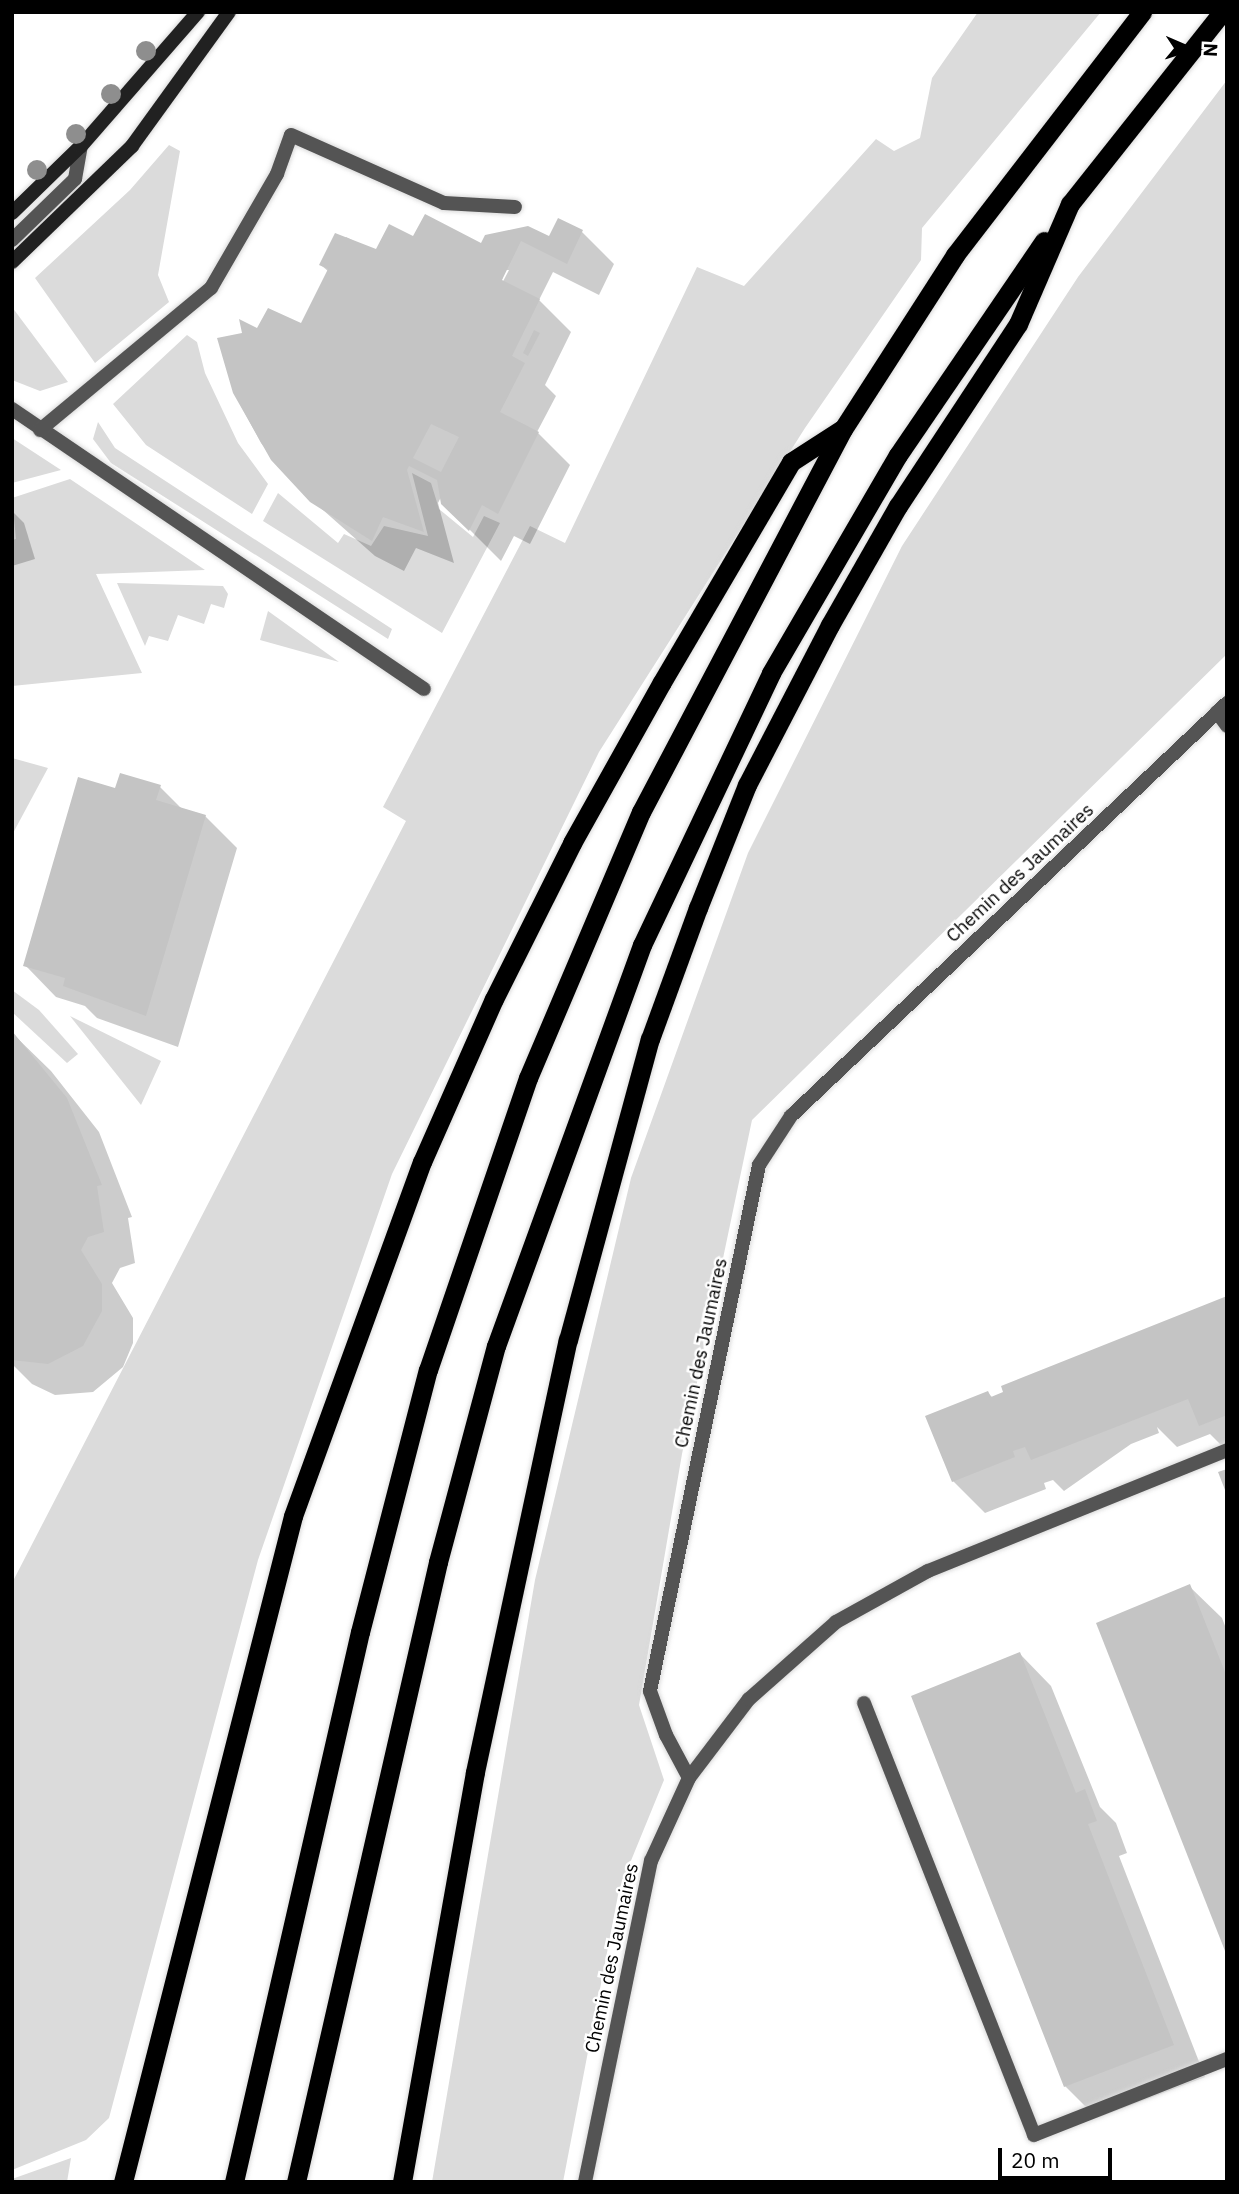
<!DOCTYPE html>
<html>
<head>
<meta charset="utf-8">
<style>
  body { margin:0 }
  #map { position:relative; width:1239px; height:2194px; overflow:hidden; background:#fff; font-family:"IBM Plex Sans",sans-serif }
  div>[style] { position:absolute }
  .green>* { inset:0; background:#dbdbdb }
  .shadow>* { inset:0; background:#0003 }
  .building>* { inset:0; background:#c4c4c4 }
  .roads { filter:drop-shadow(0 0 2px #dbdbdb) drop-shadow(0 0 2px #dbdbdb) }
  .service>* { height:14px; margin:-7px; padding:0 7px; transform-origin:7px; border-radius:7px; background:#545454 }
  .minor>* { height:14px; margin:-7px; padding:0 7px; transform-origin:7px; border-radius:7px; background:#545454 }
  .secondary>* { height:14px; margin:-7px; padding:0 7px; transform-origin:7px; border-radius:7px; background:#212121 }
  .trunk>* { height:19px; margin:-9.5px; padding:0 9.5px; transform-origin:9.5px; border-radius:9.5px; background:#000 }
  .trees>* { width:20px; height:20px; margin:-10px; border-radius:50%; background:#8e8e8e }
  span { translate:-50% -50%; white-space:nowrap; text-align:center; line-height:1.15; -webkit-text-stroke:5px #fff; paint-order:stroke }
  .street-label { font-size:19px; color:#000 }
  .frame { position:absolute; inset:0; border:14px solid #000; pointer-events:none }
  .north { position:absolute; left:1155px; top:14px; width:70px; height:70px; -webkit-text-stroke:5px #fff; paint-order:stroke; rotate:93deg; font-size:19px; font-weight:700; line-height:28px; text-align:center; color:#000 }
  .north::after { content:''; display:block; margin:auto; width:24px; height:32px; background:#000; clip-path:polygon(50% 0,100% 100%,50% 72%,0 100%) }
  .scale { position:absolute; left:998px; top:2148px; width:114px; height:32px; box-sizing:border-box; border:4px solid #000; border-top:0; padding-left:9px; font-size:21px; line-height:24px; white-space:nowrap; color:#000; -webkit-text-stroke:5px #fff; paint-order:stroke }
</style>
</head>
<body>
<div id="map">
  <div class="green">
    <i style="clip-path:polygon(978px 12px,1101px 12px,922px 228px,921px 260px,805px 428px,599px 752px,392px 1174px,258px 1560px,109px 2118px,86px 2140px,12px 2170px,12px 1583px,406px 821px,383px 807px,530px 526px,565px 543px,697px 267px,744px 286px,876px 139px,894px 151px,920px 138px,932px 78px)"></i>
    <i style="clip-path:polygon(1227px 80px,1227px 654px,752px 1120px,682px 1454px,639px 1705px,664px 1780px,619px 1890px,563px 2182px,432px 2182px,535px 1580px,631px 1178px,748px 853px,902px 546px,1078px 277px)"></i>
    <i style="clip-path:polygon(169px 145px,180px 151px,158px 275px,169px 302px,95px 363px,35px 278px,130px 190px)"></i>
    <i style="clip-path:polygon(12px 307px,68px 382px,40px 391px,12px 380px)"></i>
    <i style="clip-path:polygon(187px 335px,197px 342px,205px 373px,238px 443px,268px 484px,252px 514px,146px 445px,113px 404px)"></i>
    <i style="clip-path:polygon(98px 422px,115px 448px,392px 629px,388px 639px,111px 463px,93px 439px)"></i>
    <i style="clip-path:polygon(12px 438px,61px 470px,12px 483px)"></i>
    <i style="clip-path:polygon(412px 473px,431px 483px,439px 509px,473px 537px,484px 516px,500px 523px,442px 633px,263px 521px,278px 493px,338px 543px,344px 534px,371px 546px,384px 526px,428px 536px)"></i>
    <i style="clip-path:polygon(70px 479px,205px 570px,96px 574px,142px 673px,12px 686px,12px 540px,16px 539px,12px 498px)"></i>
    <i style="clip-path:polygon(117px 583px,223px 586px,228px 594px,224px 608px,211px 604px,204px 624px,178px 615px,168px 641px,149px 636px,145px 646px)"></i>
    <i style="clip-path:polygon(268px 611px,339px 662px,260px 640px)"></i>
    <i style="clip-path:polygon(12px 758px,48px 768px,12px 835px)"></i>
    <i style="clip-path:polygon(12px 990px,39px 1010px,78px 1054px,67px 1063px,12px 1012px)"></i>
    <i style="clip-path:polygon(70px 1016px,161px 1061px,141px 1105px)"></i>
    <i style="clip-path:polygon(71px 2158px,67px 2182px,12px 2182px,12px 2179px)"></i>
  </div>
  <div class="shadow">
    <i style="clip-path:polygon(evenodd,582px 232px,614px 264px,599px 295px,553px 272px,539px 300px,571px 332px,545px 385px,556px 396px,537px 432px,570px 465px,530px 544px,514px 536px,501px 561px,443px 503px,442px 495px,438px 503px,454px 563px,416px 548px,404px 571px,375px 556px,297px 487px,261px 443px,234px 393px,258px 330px,301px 325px,329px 272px,321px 265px,346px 237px,376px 252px,413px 238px,482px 245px,486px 237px,550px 238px,582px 232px,505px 270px,509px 270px,499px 289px,505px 270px)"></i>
    <i style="clip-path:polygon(12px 511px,24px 523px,35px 559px,12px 566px)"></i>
    <i style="clip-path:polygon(160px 787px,182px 809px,205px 816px,237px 848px,178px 1047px,97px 1018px,85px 1006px,56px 997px,25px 965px,116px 790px)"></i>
    <i style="clip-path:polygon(12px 1033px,51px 1071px,99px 1132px,132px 1217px,128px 1218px,135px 1263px,120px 1268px,112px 1283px,133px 1318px,133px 1343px,123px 1367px,93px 1392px,55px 1395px,32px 1384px,12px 1364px)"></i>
    <i style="clip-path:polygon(1226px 1298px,1227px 1451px,1210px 1434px,1177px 1447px,1157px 1427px,1159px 1433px,1131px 1444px,1064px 1491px,1053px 1480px,1044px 1483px,1046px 1489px,985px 1513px,953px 1481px,988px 1393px,993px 1398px)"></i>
    <i style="clip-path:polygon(1190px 1587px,1222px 1618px,1227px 1631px,1227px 1952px)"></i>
    <i style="clip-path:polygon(1020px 1654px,1051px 1686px,1100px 1807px,1116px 1823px,1127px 1853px,1119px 1856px,1205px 2077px,1097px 2118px,1065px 2086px)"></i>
  </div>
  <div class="building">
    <i style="clip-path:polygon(evenodd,425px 214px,481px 243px,485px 235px,528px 226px,549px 236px,558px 218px,583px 230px,567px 264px,521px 241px,502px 280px,540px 299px,512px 356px,525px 363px,500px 412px,539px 432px,498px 514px,482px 505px,469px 531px,441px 504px,437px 480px,409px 466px,407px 470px,424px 532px,383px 517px,372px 541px,310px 502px,271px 460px,233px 393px,217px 338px,242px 333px,239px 319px,257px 328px,268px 308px,301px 323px,328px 269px,319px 265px,335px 233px,376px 249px,389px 224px,413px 236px,425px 214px,431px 424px,459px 437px,441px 472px,413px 458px,431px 424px)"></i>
    <i style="clip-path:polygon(534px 330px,540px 333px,528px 356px,523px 353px)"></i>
    <i style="clip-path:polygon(120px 773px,161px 785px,156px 800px,206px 815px,146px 1016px,63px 986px,65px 978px,23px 966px,78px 777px,115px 788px)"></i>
    <i style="clip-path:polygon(12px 1031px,67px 1098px,102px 1185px,97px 1186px,104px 1232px,88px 1237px,81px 1250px,102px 1284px,102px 1311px,83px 1346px,48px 1364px,12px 1360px)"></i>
    <i style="clip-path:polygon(1227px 1296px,1227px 1415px,1199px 1426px,1188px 1399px,1031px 1460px,1025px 1447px,1013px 1451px,1015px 1457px,952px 1482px,925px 1416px,988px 1391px,991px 1397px,1003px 1392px,1001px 1386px)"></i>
    <i style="clip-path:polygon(1227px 1469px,1227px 1495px,1218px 1472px)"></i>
    <i style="clip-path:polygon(1190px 1584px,1227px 1677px,1227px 1956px,1096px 1623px)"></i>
    <i style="clip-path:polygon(1020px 1652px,1076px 1793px,1085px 1789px,1097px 1821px,1088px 1824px,1174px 2045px,1064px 2087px,911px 1696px)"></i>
  </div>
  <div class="roads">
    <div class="service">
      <i style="left:12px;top:240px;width:88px;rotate:-44.1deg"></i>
      <i style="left:75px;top:179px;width:34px;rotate:-80deg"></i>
      <i style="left:12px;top:409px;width:498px;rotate:34.2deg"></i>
      <i style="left:40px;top:430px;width:222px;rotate:-39.7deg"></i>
      <i style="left:211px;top:288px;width:132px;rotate:-59.9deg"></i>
      <i style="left:277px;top:174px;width:41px;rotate:-70.3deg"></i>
      <i style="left:291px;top:135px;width:167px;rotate:24deg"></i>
      <i style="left:444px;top:203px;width:71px;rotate:3.2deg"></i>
      <i style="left:1217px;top:712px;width:17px;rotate:54deg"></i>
      <i style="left:864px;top:1703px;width:464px;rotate:68.5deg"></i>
      <i style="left:1034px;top:2135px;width:207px;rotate:-21.5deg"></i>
      <i style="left:689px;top:1778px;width:99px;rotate:-52.8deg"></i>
      <i style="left:749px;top:1699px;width:116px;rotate:-41.5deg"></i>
      <i style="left:836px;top:1622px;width:105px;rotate:-29deg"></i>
      <i style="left:928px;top:1571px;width:323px;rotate:-22deg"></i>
    </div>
    <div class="minor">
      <i style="left:585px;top:2182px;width:328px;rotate:-78.4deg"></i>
      <i style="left:651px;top:1861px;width:91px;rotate:-65.4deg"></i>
      <i style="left:689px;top:1778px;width:49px;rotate:-118.1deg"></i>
      <i style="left:666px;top:1735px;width:47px;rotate:-110deg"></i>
      <i style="left:650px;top:1691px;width:537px;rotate:-78.29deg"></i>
      <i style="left:759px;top:1165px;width:59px;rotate:-56.9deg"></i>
      <i style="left:791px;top:1116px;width:601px;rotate:-43.45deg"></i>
    </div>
    <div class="secondary">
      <i style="left:12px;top:213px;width:96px;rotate:-44.2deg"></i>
      <i style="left:81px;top:146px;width:178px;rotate:-48.9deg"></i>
      <i style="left:12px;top:262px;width:167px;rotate:-44deg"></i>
      <i style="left:132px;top:146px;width:165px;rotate:-54.1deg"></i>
    </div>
    <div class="trunk">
      <i style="left:123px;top:2182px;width:687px;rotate:-75.68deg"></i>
      <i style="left:293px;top:1516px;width:377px;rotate:-70deg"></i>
      <i style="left:422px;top:1162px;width:178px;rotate:-66.2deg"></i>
      <i style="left:494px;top:999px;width:174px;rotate:-63.4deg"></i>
      <i style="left:572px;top:843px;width:184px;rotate:-60.8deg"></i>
      <i style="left:662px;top:682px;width:255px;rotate:-59.6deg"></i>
      <i style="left:791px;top:462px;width:61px;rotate:-32.9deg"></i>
      <i style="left:234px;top:2182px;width:564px;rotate:-77.1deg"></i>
      <i style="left:360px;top:1632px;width:271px;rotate:-75.5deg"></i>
      <i style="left:428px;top:1370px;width:309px;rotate:-71.1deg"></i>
      <i style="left:528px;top:1078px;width:289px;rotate:-67deg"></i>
      <i style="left:641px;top:812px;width:433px;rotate:-62.2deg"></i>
      <i style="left:843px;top:429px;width:207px;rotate:-57.2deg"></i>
      <i style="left:955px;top:255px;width:307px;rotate:-52.4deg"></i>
      <i style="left:296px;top:2182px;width:636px;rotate:-77.1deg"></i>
      <i style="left:438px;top:1562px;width:224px;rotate:-75deg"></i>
      <i style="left:496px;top:1346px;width:427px;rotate:-70deg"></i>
      <i style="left:642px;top:945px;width:301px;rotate:-64.6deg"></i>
      <i style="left:771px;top:673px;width:252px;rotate:-59.8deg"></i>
      <i style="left:898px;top:455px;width:259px;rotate:-55.7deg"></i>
      <i style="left:402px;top:2182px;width:416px;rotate:-79.9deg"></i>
      <i style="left:475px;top:1772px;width:442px;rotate:-77.9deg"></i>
      <i style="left:568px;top:1340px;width:312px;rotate:-74.8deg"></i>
      <i style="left:650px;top:1039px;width:140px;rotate:-69.9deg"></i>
      <i style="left:698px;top:908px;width:132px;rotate:-68.3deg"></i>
      <i style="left:747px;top:785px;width:180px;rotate:-62.6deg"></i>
      <i style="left:830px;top:625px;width:137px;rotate:-60.3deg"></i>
      <i style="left:898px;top:506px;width:218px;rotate:-56.6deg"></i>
      <i style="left:1018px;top:324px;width:131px;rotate:-66.6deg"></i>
      <i style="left:1070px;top:204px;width:245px;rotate:-51.6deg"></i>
    </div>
  </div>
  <div class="trees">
    <i style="left:146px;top:51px"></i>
    <i style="left:111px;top:94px"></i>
    <i style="left:76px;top:134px"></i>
    <i style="left:37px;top:170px"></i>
  </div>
  <div class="street-label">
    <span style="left:1020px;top:873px;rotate:-43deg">Chemin des Jaumaires</span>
    <span style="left:701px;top:1353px;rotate:-78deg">Chemin des Jaumaires</span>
    <span style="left:612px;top:1958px;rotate:-78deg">Chemin des Jaumaires</span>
  </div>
  <div class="frame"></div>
  <div class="north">N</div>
  <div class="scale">20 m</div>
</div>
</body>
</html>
